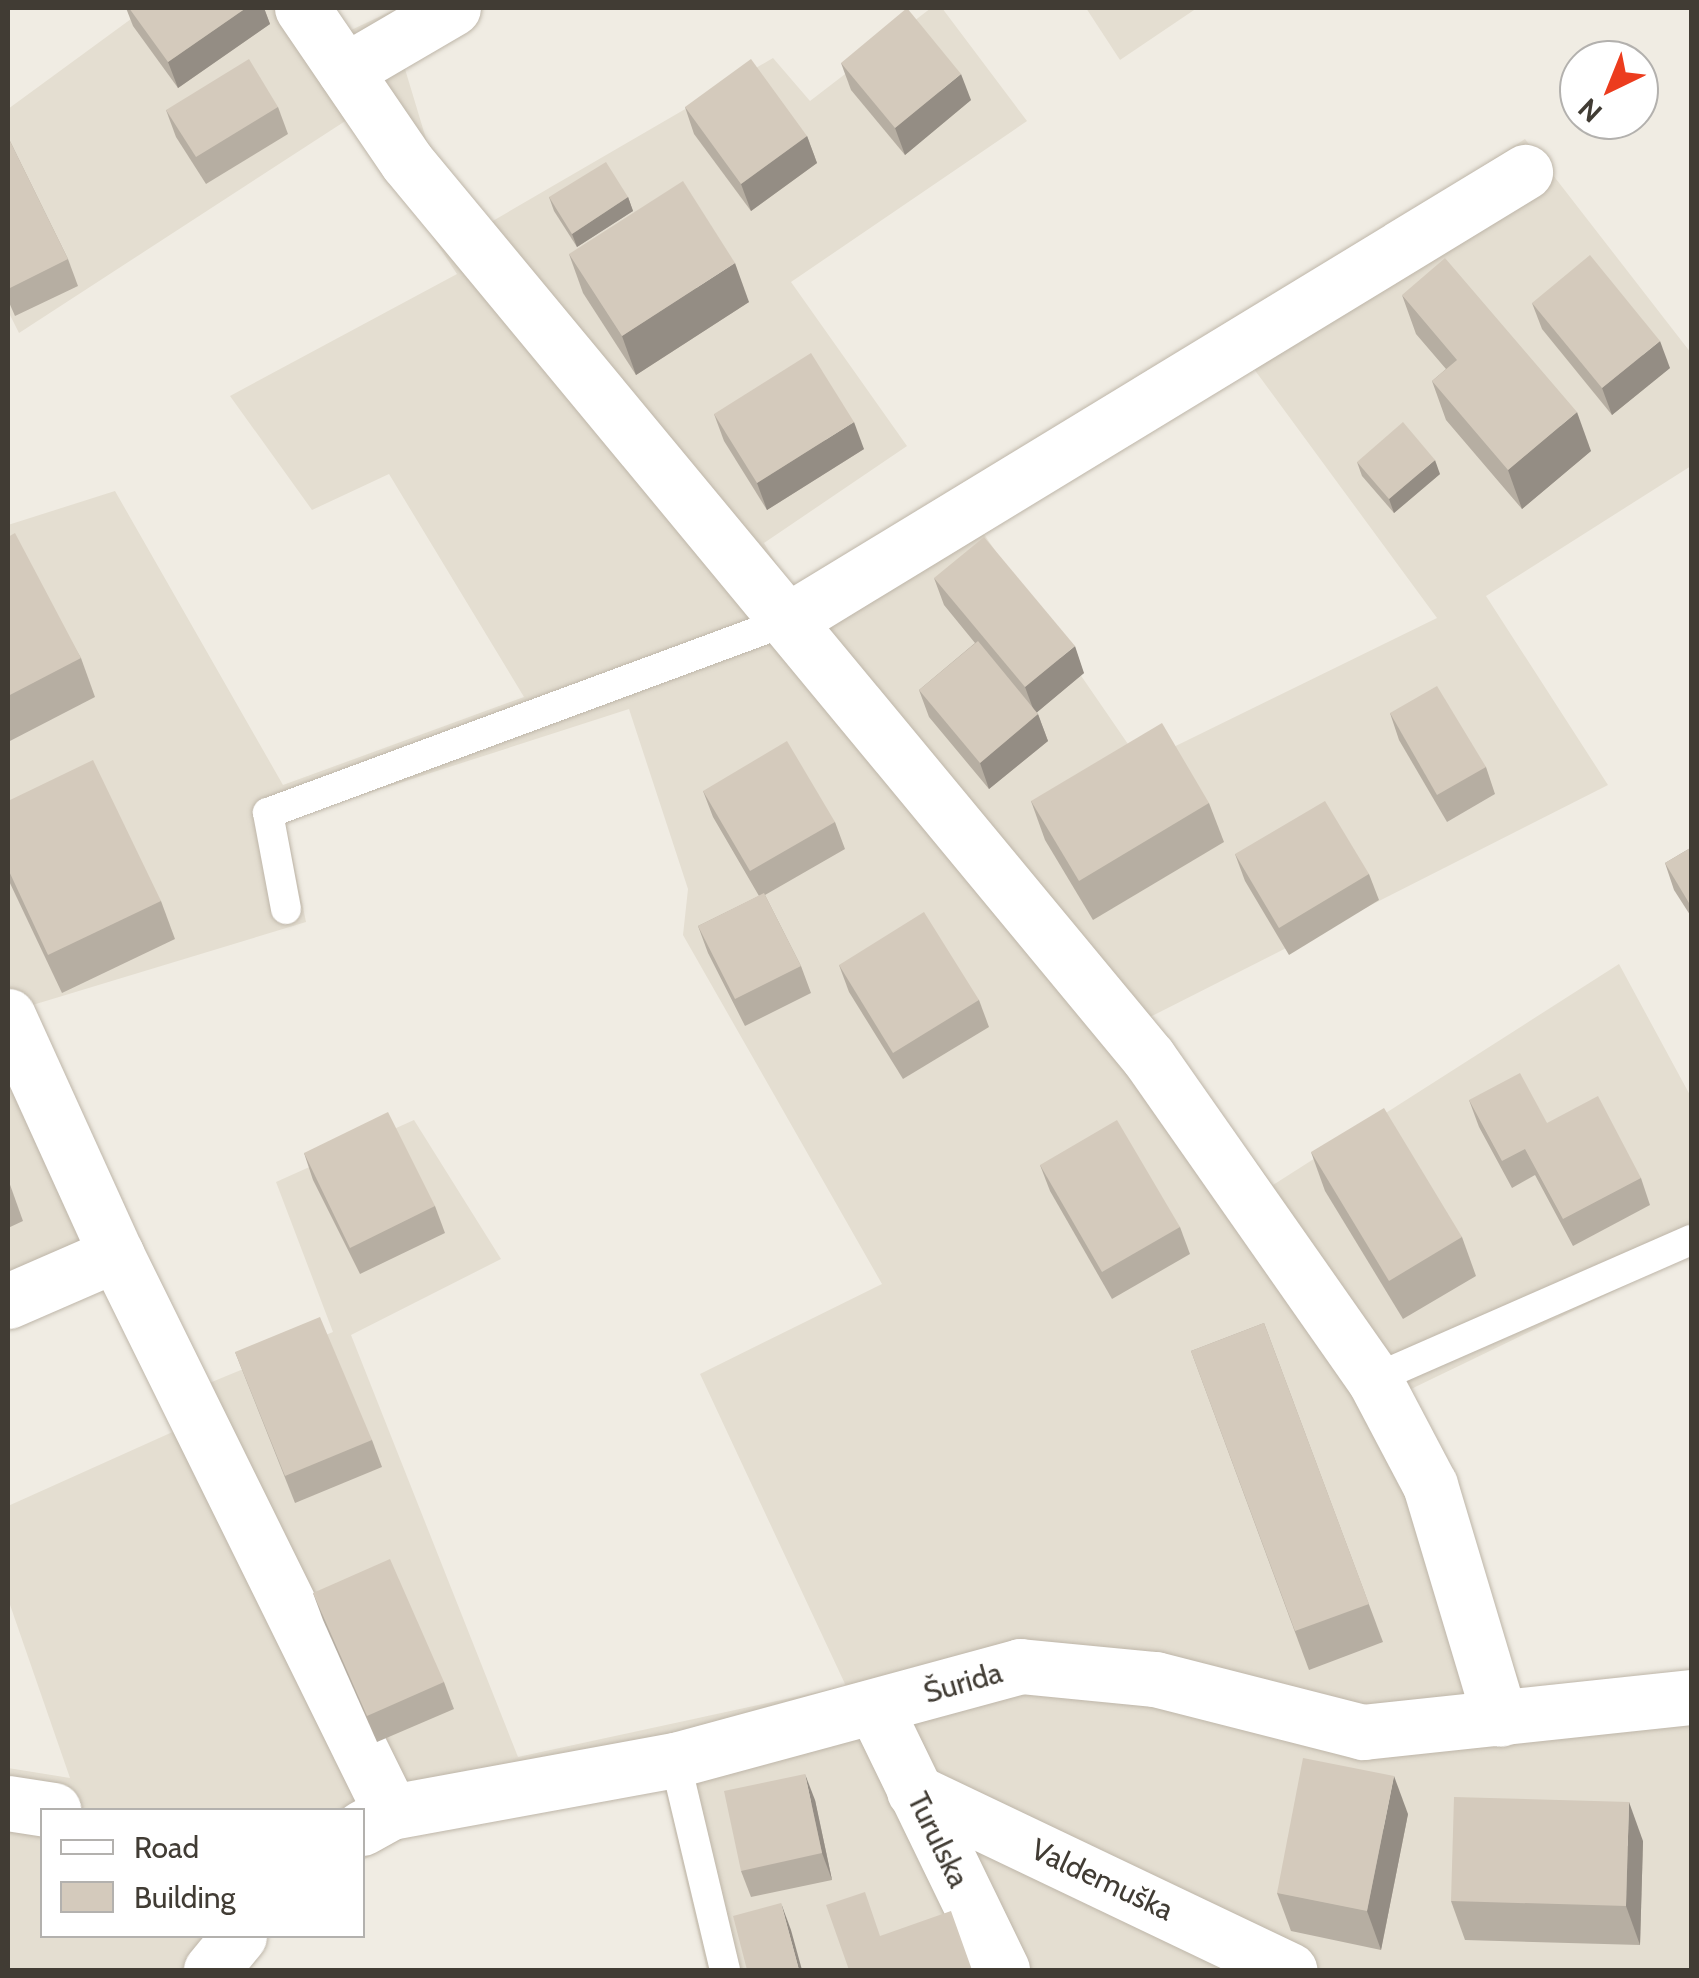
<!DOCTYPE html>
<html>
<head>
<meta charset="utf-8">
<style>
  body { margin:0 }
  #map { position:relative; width:1699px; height:1978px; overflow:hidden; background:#f0ece3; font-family:Cabin,sans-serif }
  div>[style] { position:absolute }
  .residential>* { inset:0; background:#e4ded1 }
  .roads { filter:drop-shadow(0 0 2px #beb6a9) drop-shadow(0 0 2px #beb6a9) }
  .lane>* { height:30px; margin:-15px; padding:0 15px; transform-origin:15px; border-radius:15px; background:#fff }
  .street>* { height:55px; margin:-27.5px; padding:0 27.5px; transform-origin:27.5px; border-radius:27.5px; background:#fff }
  .wall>* { inset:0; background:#b6aea2 }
  .shaded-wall>* { inset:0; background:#948d84 }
  .building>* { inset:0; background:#d4cabc }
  span { translate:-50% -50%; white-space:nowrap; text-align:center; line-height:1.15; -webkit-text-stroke:9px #fff; paint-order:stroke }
  .street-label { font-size:30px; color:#413c34 }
  .frame { position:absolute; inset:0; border:10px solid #413c34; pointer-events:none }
  .legend { position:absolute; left:40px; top:1808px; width:325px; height:130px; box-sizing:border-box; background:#fff; border:2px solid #b3b1ae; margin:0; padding:12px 18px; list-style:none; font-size:30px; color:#413c34 }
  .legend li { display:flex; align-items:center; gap:20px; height:50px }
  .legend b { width:50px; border:2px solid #b3b1ae }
  .north { position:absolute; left:1559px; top:40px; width:100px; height:100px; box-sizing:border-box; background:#fff; border:2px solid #b3b1ae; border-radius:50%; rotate:223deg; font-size:28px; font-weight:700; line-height:40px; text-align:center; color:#413c34 }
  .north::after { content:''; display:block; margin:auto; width:35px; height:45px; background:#ec3c1e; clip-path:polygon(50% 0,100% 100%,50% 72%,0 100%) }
</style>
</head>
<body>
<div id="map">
  <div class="residential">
    <i style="clip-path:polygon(146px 8px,332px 8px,349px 31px,398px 8px,487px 8px,456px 22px,405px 69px,427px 142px,491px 222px,773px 58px,810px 101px,931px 8px,942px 8px,1027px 121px,791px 282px,907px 446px,764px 543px,796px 597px,957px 495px,1141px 763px,1437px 618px,1226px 331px,1525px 139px,1691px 353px,1691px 466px,1486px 596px,1608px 785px,1150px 1017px,1273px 1185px,1619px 964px,1691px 1097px,1691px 1254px,1409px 1390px,1524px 1692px,1691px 1674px,1691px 1970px,707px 1970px,663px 1782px,436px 1821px,363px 1860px,362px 1810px,42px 1810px,42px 1936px,269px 1936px,240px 1970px,8px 1970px,8px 1768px,70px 1778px,8px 1599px,8px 1506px,177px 1430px,207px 1384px,333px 1332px,276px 1182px,414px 1120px,501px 1259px,351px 1335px,518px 1757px,846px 1686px,700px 1374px,882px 1284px,683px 935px,688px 889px,629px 709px,285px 820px,306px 922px,26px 1007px,139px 1262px,8px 1328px,8px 525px,115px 491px,283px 785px,524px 697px,389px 474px,312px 510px,230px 396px,457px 274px,353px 116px,19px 333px,8px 311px,8px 109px)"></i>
    <i style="clip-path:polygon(1086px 8px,1197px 8px,1120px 60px)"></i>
  </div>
  <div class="roads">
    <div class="lane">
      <i style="left:286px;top:909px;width:98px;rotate:-100.6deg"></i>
      <i style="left:268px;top:813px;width:553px;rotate:-20.3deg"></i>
      <i style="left:1374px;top:1379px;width:346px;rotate:-23.7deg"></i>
      <i style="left:675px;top:1760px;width:216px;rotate:76.6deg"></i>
    </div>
    <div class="street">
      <i style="left:302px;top:8px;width:186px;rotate:55.7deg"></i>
      <i style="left:407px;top:162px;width:1163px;rotate:50.37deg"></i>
      <i style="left:1149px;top:1058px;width:392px;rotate:55deg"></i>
      <i style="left:1374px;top:1379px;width:120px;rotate:62.2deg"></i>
      <i style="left:1430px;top:1485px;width:244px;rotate:73.3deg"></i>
      <i style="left:345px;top:71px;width:125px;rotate:-30.3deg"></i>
      <i style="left:787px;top:621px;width:864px;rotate:-31.32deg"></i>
      <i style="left:8px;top:1016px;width:261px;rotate:65.6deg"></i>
      <i style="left:116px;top:1254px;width:622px;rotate:63.76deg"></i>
      <i style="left:8px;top:1301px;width:118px;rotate:-23.5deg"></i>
      <i style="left:875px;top:1708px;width:291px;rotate:64.1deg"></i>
      <i style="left:914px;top:1791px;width:416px;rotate:25.5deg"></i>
      <i style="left:8px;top:1803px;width:46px;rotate:8.8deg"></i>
      <i style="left:362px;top:1828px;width:33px;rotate:-29deg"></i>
      <i style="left:391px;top:1812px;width:289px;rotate:-10.4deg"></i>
      <i style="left:675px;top:1760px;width:358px;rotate:-15.2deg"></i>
      <i style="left:1020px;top:1666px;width:136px;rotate:5.5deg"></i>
      <i style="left:1155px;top:1679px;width:215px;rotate:14.3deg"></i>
      <i style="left:1363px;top:1732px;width:331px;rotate:-6.1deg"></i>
      <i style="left:211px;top:1970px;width:44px;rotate:-50.5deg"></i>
    </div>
  </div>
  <div class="wall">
    <i style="clip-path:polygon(126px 8px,264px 8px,270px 24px,178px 88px,133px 26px)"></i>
    <i style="clip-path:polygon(841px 63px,971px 100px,905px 155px,851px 90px)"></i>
    <i style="clip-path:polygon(278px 107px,288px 134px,206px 184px,176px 137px,166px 110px)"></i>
    <i style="clip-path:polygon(685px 107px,807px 136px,817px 163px,751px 211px,694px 134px)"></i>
    <i style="clip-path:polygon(8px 137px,68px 259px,78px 286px,15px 316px,8px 300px)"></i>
    <i style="clip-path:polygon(549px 197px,628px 197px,633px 211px,577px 247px,554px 211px)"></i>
    <i style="clip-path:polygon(569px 254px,749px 302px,636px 375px,583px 293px)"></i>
    <i style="clip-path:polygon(1402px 295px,1591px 451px,1522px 509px,1446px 420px,1432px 381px,1446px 369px,1416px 334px)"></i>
    <i style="clip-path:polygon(1532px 303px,1670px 368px,1612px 415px,1542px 329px)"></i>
    <i style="clip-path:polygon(714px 414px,864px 449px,767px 510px,724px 441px)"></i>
    <i style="clip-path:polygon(1357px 462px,1440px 474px,1394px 513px,1362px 476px)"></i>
    <i style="clip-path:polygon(8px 537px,81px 658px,95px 697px,8px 742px)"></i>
    <i style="clip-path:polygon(934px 578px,1084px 673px,1037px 712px,1048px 741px,989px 789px,929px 717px,919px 690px,975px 643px,944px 605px)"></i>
    <i style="clip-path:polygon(1390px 713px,1486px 767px,1495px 794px,1447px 822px,1399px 740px)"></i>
    <i style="clip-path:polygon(703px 791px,835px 822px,845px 849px,765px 895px,801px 966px,811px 993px,745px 1026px,708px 953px,698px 926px,759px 896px,713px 817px)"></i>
    <i style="clip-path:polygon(8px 801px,161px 901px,175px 939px,62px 993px,8px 879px)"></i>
    <i style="clip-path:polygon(1031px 801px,1209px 803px,1224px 842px,1093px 920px,1045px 840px)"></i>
    <i style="clip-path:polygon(1692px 847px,1692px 918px,1674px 890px,1665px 863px)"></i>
    <i style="clip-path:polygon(1235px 854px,1369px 874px,1379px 900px,1289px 955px,1245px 881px)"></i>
    <i style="clip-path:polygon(839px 965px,979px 1000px,989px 1027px,903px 1079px,849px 992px)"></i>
    <i style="clip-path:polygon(1469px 1100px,1547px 1123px,1641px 1178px,1650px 1205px,1573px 1246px,1535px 1175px,1512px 1188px,1479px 1127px)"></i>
    <i style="clip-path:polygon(1311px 1152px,1462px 1237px,1476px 1276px,1403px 1319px,1325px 1191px)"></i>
    <i style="clip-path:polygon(304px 1153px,435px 1206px,445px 1233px,360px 1274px,313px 1180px)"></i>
    <i style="clip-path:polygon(1040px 1165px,1180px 1227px,1190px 1254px,1112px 1299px,1050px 1191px)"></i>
    <i style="clip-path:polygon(8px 1179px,23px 1221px,8px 1228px)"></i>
    <i style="clip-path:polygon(1264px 1323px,1383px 1642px,1309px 1670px,1191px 1351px)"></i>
    <i style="clip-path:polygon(235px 1352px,372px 1440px,382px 1467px,295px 1503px)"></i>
    <i style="clip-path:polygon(313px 1593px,444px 1682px,454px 1709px,377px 1742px,323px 1620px)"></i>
    <i style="clip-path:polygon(815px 1800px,832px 1880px,751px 1897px,741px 1871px)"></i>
    <i style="clip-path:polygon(1408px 1814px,1381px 1950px,1291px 1931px,1277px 1893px)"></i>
    <i style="clip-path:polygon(1643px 1841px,1640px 1945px,1465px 1940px,1451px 1901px)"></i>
  </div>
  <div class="shaded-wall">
    <i style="clip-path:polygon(246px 8px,264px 8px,270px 24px,178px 88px,168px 62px)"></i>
    <i style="clip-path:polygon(961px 74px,971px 100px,905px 155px,895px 128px)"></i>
    <i style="clip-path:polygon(807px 136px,817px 163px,751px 211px,741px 184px)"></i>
    <i style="clip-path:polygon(628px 197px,633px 211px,577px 247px,572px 234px)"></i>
    <i style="clip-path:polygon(735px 263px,749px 302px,636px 375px,622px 336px)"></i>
    <i style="clip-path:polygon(1660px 341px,1670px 368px,1612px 415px,1602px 388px)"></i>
    <i style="clip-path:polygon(1577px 412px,1591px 451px,1522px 509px,1508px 470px)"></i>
    <i style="clip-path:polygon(854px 422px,864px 449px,767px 510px,757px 483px)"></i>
    <i style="clip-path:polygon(1435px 460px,1440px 474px,1394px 513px,1389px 499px)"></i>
    <i style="clip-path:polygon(1075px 646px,1084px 673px,1035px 714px,1025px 687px)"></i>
    <i style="clip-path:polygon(1038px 714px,1048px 741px,989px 789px,980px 763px)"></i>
    <i style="clip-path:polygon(805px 1774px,815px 1800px,832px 1880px,822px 1853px)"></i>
    <i style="clip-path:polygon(1394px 1776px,1408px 1814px,1381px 1950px,1367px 1911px)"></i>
    <i style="clip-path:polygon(1629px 1802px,1643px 1841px,1640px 1945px,1626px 1906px)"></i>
    <i style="clip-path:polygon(781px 1903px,791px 1930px,802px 1970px,799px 1970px)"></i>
  </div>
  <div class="building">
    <i style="clip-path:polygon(129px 8px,246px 8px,168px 62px)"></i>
    <i style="clip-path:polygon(907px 8px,961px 74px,895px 128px,841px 63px)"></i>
    <i style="clip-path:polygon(249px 59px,278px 107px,196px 157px,166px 110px)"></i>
    <i style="clip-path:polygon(751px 59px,807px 136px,741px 184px,685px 107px)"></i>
    <i style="clip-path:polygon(8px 137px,68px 259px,8px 289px)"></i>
    <i style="clip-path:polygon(606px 162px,628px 197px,572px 234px,549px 197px)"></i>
    <i style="clip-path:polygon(683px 181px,735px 263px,622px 336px,569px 254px)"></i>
    <i style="clip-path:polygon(1590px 255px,1660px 341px,1602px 388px,1532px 303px)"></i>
    <i style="clip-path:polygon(1445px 258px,1577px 412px,1508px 470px,1432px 381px,1457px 360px,1402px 295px)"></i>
    <i style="clip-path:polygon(811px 353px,854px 422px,757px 483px,714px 414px)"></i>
    <i style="clip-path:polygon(1403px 422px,1435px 460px,1389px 499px,1357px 462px)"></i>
    <i style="clip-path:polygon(15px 533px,81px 658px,8px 696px,8px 537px)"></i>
    <i style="clip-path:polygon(984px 537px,1075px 646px,1025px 687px,934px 578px)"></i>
    <i style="clip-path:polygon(978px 641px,1038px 714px,980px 763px,919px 690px)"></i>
    <i style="clip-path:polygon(1437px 686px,1486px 767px,1437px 795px,1390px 713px)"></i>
    <i style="clip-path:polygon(1162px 723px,1209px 803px,1079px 881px,1031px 801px)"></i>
    <i style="clip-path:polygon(787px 741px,835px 822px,750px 871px,703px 791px)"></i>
    <i style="clip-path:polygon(93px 760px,161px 901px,48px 955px,8px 869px,8px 801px)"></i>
    <i style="clip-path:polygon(1325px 801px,1369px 874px,1279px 928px,1235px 854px)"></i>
    <i style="clip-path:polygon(1692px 847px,1692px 908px,1665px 863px)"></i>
    <i style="clip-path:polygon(764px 893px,801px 966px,735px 999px,698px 926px)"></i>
    <i style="clip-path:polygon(924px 912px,979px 1000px,893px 1053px,839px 965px)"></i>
    <i style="clip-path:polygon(1520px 1073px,1547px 1123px,1598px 1096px,1641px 1178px,1563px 1219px,1525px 1149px,1502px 1161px,1469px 1100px)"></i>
    <i style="clip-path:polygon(1384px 1108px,1462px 1237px,1389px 1281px,1311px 1152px)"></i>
    <i style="clip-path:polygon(388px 1112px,435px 1206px,350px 1248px,304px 1153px)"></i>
    <i style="clip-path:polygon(1117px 1120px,1180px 1227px,1102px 1272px,1040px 1165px)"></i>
    <i style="clip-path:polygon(320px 1317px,372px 1440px,285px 1476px,235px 1352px)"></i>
    <i style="clip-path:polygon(1264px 1323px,1369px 1604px,1295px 1631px,1191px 1351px)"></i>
    <i style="clip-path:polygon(390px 1559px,444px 1682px,367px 1716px,313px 1593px)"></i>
    <i style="clip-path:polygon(1303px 1758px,1394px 1776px,1367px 1911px,1277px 1893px)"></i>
    <i style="clip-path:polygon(805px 1774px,822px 1853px,741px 1871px,724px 1791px)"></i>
    <i style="clip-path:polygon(1454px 1797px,1629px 1802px,1626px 1906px,1451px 1901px)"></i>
    <i style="clip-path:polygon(865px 1892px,880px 1936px,951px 1911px,972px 1970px,849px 1970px,826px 1905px)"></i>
    <i style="clip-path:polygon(781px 1903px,799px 1970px,747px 1970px,733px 1916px)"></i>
  </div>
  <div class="street-label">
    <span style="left:963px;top:1683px;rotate:-16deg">Šurida</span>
    <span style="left:938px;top:1840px;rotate:64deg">Turulska</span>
    <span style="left:1102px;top:1880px;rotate:25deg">Valdemuška</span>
  </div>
  <div class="frame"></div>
  <ul class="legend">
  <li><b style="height:12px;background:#fff"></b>Road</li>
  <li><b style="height:28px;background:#d4cabc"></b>Building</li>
  </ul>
  <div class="north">N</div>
</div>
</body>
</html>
